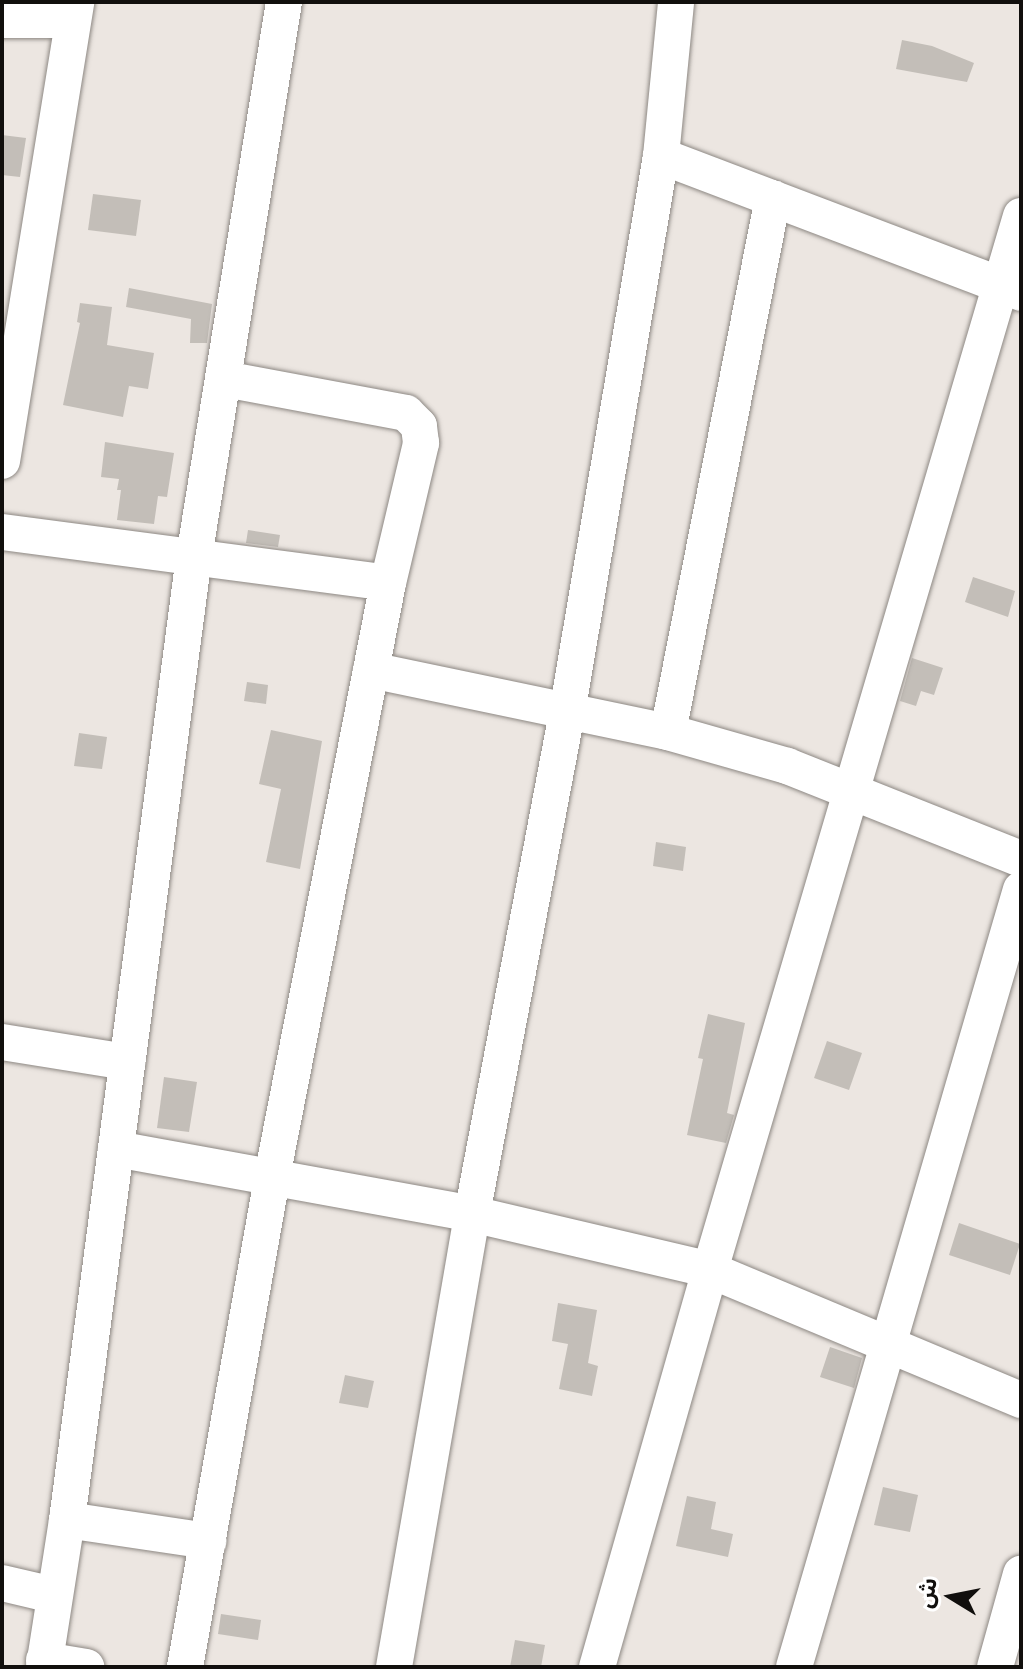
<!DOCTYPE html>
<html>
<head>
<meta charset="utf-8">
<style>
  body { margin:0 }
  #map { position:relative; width:1023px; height:1669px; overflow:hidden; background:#ece6e1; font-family:Georgia,"Noto Sans Arabic",serif }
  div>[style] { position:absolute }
  .building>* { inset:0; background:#c3beb8 }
  .roads { filter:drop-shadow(0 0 2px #8d8883) drop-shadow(0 0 2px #8d8883) }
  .minor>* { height:36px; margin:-18px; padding:0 18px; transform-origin:18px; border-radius:18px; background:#fff }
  span { translate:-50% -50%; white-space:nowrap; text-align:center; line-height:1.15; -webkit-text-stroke:6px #fff; paint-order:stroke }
  .frame { position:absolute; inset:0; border:4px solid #110f0d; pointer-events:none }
  .north { position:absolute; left:911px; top:1557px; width:80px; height:80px; -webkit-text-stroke:6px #fff; paint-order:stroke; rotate:280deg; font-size:22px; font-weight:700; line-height:32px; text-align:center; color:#110f0d }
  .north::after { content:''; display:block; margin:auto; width:28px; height:36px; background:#110f0d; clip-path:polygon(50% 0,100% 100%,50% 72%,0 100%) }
</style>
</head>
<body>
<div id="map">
  <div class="building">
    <i style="clip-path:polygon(902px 40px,932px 46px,974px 63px,967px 82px,896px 69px)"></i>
    <i style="clip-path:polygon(2px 135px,26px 138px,20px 177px,2px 175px)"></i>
    <i style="clip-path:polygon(93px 194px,141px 200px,136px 236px,88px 230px)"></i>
    <i style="clip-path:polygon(129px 288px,212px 304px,207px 343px,190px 343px,191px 319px,126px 307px)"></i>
    <i style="clip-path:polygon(80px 303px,112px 307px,107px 345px,154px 353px,148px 389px,129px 386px,123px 417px,63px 405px,80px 323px,77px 322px)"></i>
    <i style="clip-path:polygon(105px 442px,174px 453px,167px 497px,158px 496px,154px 524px,117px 520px,121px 490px,117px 490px,119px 479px,101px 477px)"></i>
    <i style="clip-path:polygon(248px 530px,280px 535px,278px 547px,246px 543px)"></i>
    <i style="clip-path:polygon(973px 577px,1015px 591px,1008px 617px,965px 602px)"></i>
    <i style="clip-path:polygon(912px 658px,943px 668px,934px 695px,921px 691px,916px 706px,900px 701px)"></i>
    <i style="clip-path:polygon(247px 682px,268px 685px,266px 704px,244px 701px)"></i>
    <i style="clip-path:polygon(271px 730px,322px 741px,300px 869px,266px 862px,281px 789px,259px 784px)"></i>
    <i style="clip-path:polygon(79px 733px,107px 737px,102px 769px,74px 766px)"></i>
    <i style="clip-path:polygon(656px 842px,686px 847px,683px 871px,653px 866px)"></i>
    <i style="clip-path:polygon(708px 1014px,745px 1023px,727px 1113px,734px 1115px,726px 1143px,687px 1135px,703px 1059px,698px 1058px)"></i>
    <i style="clip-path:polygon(827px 1041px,862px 1053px,849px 1090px,814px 1078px)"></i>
    <i style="clip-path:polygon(164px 1077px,197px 1082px,189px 1132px,157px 1128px)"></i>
    <i style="clip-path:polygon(959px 1223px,1020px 1244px,1010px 1275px,949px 1255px)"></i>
    <i style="clip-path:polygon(558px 1303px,597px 1310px,588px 1363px,598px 1366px,592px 1396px,559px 1389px,568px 1344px,552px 1341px)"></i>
    <i style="clip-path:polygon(830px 1347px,862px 1358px,854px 1388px,820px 1377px)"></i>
    <i style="clip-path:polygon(345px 1375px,374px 1381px,368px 1408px,339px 1403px)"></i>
    <i style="clip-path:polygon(883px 1487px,918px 1495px,910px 1532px,874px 1525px)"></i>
    <i style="clip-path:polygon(687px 1496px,716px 1502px,711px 1529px,733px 1534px,728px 1557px,676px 1546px)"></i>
    <i style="clip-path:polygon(221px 1614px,261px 1620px,258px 1640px,218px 1634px)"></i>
    <i style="clip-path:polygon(515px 1640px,545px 1645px,541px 1667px,510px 1667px)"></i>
  </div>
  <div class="roads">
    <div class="minor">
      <i style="left:2px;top:20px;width:70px"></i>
      <i style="left:661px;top:156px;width:385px;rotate:20.8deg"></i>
      <i style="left:2px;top:461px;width:465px;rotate:-80.8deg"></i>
      <i style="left:2px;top:532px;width:389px;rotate:7.5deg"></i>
      <i style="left:371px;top:670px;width:303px;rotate:11.8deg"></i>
      <i style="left:668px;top:732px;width:124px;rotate:15.9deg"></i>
      <i style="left:787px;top:766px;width:252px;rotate:21.7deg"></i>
      <i style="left:668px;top:732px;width:544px;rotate:-78.88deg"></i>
      <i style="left:2px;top:1042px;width:127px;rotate:9.1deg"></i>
      <i style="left:116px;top:1149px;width:362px;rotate:10.3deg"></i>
      <i style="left:472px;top:1214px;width:244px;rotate:13.2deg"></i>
      <i style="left:710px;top:1270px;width:337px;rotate:22.7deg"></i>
      <i style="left:67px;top:1520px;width:143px;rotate:8.5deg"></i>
      <i style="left:2px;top:1583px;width:52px;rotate:13.2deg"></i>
      <i style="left:44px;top:1660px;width:43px;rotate:9.5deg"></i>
      <i style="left:44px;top:1667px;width:149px;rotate:-81.1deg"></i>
      <i style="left:67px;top:1520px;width:971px;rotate:-82.49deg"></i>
      <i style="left:194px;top:557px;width:562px;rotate:-80.79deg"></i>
      <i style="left:185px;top:1667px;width:498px;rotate:-79.9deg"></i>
      <i style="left:272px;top:1177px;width:605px;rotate:-78.95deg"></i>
      <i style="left:388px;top:583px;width:144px;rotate:-76.7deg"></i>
      <i style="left:421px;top:443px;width:17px;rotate:-97deg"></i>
      <i style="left:419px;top:426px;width:18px;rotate:-135deg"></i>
      <i style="left:406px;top:413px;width:185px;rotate:-169.4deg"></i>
      <i style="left:394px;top:1667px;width:460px;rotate:-80.2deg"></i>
      <i style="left:472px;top:1214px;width:510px;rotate:-79.26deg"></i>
      <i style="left:567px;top:713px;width:565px;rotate:-80.42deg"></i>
      <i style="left:661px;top:156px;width:155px;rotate:-84.4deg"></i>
      <i style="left:597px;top:1667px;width:413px;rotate:-74.1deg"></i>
      <i style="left:710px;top:1270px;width:1099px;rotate:-73.56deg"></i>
      <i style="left:794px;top:1667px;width:810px;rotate:-73.73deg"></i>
      <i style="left:995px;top:1667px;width:97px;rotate:-74.4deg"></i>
    </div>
  </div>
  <div class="frame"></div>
  <div class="north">ش</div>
</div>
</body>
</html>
